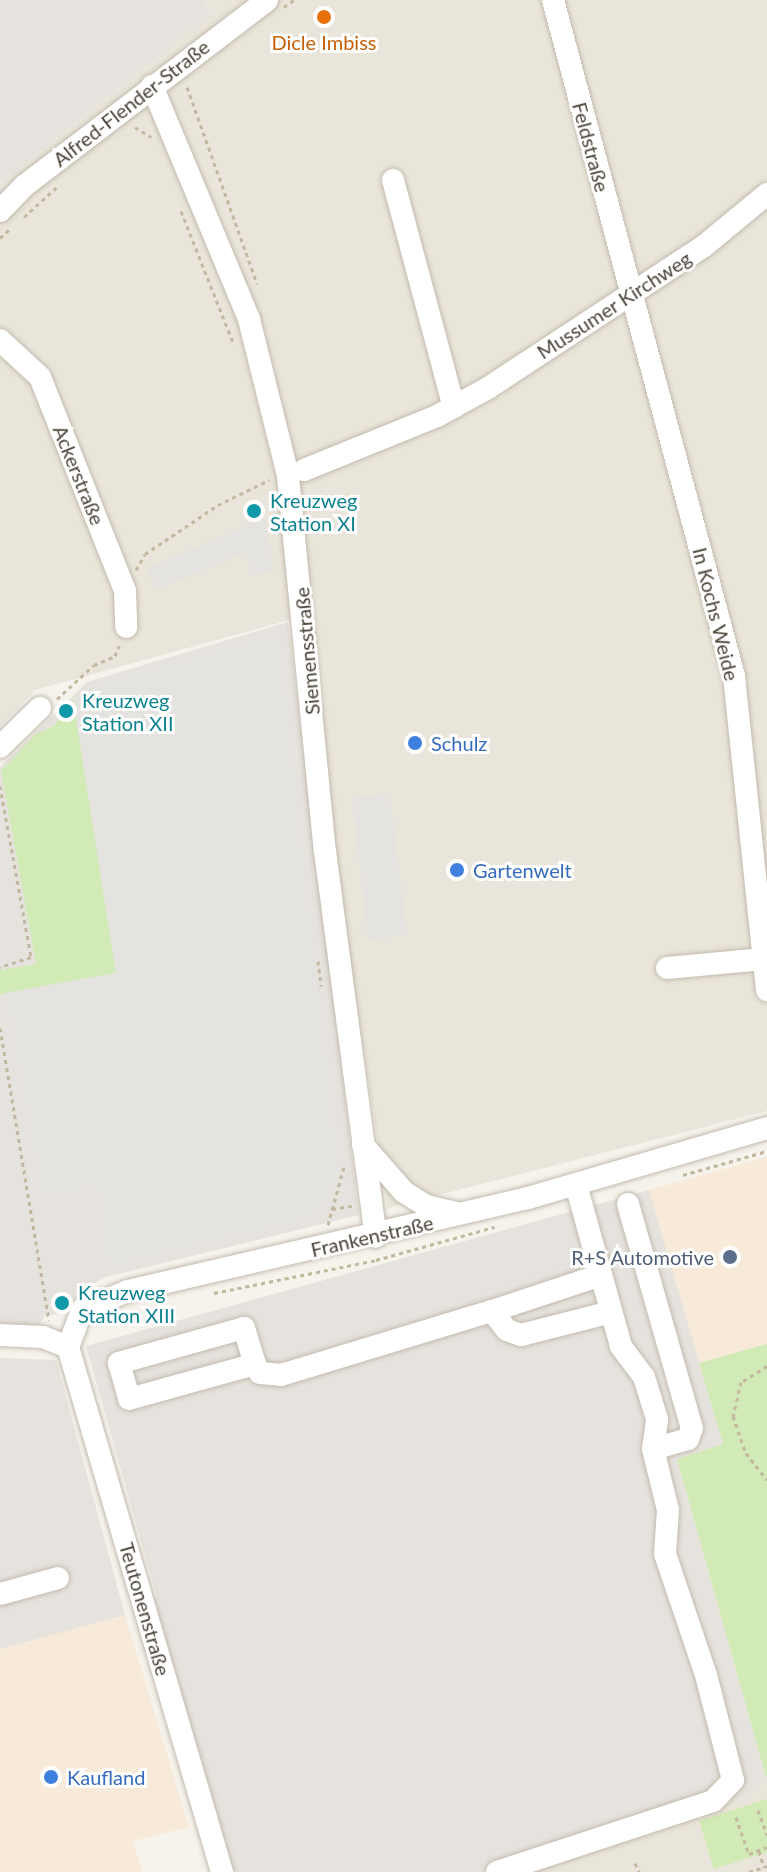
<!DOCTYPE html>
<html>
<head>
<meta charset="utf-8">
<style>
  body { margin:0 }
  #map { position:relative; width:767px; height:1872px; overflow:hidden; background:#f6f3ec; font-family:Lato,sans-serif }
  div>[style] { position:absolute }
  .residential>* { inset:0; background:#eae5da }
  .commercial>* { inset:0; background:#f7ead8 }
  .industrial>* { inset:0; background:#e6e2dd }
  .green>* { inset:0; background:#d2eab5 }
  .parking>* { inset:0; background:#e5e3e0 }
  .path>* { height:3px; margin-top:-1.5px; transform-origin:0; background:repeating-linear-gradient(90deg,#c4b79f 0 4px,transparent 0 8px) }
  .roads { filter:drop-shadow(0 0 2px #c2bbae) drop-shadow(0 0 2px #c2bbae) }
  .minor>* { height:22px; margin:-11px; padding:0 11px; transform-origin:11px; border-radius:11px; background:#fff }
  .dots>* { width:22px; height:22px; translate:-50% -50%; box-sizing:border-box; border:4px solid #fff; border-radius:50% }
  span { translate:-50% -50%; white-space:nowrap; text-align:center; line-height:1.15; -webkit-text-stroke:6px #fff; paint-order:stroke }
  .food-label { font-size:20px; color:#c56008 }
  .street-label { font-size:20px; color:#4b4439 }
  .culture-label { font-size:20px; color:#0d838f }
  .left { translate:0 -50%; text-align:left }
  .shop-label { font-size:20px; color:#366cbe }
  .service-label { font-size:20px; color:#4e5e75 }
  .right { translate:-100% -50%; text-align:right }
</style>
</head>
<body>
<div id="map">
  <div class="residential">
    <i style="clip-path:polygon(204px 0,767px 0,767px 1111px,388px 1208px,297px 618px,35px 690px,0 727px,0 184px,211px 13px)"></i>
    <i style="clip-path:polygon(767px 1776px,767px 1872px,500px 1872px,747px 1795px)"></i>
  </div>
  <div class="commercial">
    <i style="clip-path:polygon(767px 1157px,767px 1344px,699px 1363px,649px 1190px)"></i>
    <i style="clip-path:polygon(125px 1615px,189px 1827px,133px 1841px,142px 1872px,0 1872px,0 1649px)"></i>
  </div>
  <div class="industrial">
    <i style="clip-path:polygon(0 0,204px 0,211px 13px,0 184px)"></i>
    <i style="clip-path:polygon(288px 622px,359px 1215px,102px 1278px,55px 1315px,45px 1315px,35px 1335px,0 1334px,0 767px,87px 682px)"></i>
    <i style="clip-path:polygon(649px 1190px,723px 1444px,677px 1459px,766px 1777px,747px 1795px,500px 1872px,234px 1872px,152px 1600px,157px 1597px,86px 1346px)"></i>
    <i style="clip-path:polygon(0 1358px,56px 1360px,125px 1615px,0 1649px)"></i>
  </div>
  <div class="green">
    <i style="clip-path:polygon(73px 698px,116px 973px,0 994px,0 970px,36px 964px,1px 771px,36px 734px,54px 726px)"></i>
    <i style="clip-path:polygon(767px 1344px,767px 1776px,766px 1777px,677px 1459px,723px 1444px,699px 1363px)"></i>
    <i style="clip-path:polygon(767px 1799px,767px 1852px,714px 1869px,699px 1821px)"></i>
  </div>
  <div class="parking">
    <i style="clip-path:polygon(266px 518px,274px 572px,250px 575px,247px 552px,156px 590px,147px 568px)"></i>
    <i style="clip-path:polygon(280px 632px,340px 1174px,331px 1199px,306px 1221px,107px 1268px,96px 1189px,40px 1198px,5px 993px,116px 973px,73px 698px,87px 684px)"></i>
    <i style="clip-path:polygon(390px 793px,407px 935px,368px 940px,352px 798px)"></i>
  </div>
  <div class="path">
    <i style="left:284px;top:7px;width:12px;rotate:-35deg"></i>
    <i style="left:187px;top:87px;width:209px;rotate:70.4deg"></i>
    <i style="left:135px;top:127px;width:19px;rotate:32deg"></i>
    <i style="left:181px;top:211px;width:144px;rotate:68.4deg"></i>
    <i style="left:24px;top:217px;width:45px;rotate:-42.3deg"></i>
    <i style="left:0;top:238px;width:12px;rotate:-42deg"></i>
    <i style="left:136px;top:570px;width:18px;rotate:-61deg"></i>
    <i style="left:145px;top:554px;width:88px;rotate:-33.9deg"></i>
    <i style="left:218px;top:505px;width:57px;rotate:-26.1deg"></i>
    <i style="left:57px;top:699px;width:50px;rotate:-42.6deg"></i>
    <i style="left:94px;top:665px;width:23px;rotate:-23deg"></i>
    <i style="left:115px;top:656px;width:11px;rotate:-68deg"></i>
    <i style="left:0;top:786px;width:174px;rotate:79.7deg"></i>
    <i style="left:31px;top:957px;width:33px;rotate:162deg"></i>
    <i style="left:318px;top:961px;width:25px;rotate:83deg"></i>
    <i style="left:0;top:1028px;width:296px;rotate:80.5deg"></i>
    <i style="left:683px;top:1175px;width:87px;rotate:-15.9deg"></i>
    <i style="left:332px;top:1209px;width:20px;rotate:-9deg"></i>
    <i style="left:328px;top:1225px;width:64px;rotate:-74.7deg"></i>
    <i style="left:214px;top:1293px;width:165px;rotate:-11.5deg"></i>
    <i style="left:376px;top:1260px;width:123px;rotate:-15.6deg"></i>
    <i style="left:767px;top:1366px;width:31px;rotate:148deg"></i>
    <i style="left:741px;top:1382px;width:35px;rotate:103deg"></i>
    <i style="left:733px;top:1416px;width:39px;rotate:71deg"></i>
    <i style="left:746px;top:1453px;width:34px;rotate:52deg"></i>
    <i style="left:758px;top:1810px;width:27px;rotate:70deg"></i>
    <i style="left:736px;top:1817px;width:39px;rotate:71deg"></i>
    <i style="left:749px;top:1854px;width:19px;rotate:-21deg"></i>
    <i style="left:759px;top:1851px;width:17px;rotate:73deg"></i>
    <i style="left:635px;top:1863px;width:10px;rotate:66deg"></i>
    <i style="left:749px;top:1872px;width:19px;rotate:-18deg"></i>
  </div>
  <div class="roads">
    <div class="minor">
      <i style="left:553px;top:0;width:700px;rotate:75.01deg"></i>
      <i style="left:734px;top:676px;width:316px;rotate:84deg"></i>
      <i style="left:152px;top:86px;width:252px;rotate:67.4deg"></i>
      <i style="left:249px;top:319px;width:162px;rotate:76deg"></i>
      <i style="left:288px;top:476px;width:377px;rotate:84.4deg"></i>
      <i style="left:325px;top:851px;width:389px;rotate:82.5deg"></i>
      <i style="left:393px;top:180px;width:235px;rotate:75deg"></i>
      <i style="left:0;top:211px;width:35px;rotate:-46deg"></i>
      <i style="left:24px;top:186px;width:306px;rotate:-37.4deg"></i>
      <i style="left:0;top:340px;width:54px;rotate:42.8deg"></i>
      <i style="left:40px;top:377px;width:230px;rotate:68.3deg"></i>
      <i style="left:125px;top:591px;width:36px;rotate:88deg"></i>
      <i style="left:304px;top:470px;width:144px;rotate:-22.1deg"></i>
      <i style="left:437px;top:416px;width:58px;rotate:-28.8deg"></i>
      <i style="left:488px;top:388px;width:258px;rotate:-33.3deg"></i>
      <i style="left:704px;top:246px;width:82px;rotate:-39.5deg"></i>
      <i style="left:0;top:747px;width:56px;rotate:-44.3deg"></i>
      <i style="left:667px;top:968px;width:97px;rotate:-5.3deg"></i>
      <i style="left:363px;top:1145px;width:62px;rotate:48.9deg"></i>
      <i style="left:404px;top:1192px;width:26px;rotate:32deg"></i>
      <i style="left:426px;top:1206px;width:31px;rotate:13deg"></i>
      <i style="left:628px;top:1204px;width:233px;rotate:74.1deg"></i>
      <i style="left:692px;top:1428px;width:12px;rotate:110deg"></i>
      <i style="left:688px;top:1439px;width:36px;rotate:164deg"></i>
      <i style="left:601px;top:1275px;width:115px;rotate:161.7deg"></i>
      <i style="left:492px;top:1311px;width:24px;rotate:52deg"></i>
      <i style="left:507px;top:1330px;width:15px;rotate:20deg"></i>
      <i style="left:521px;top:1335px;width:93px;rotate:-14.3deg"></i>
      <i style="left:0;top:1335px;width:43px;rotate:2.7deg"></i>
      <i style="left:43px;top:1337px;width:27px;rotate:22deg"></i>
      <i style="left:255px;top:1364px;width:38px;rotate:-107deg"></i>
      <i style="left:244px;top:1328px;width:130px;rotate:164.4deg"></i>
      <i style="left:119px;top:1363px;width:37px;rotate:74deg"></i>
      <i style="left:129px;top:1399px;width:131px;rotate:-15.5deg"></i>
      <i style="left:255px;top:1364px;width:10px;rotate:61deg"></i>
      <i style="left:260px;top:1373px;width:21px;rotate:5deg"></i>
      <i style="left:281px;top:1375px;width:220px;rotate:-16.9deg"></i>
      <i style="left:0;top:1594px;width:60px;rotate:-15.4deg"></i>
      <i style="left:222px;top:1872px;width:547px;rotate:-106.35deg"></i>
      <i style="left:68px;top:1347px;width:40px;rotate:-69deg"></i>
      <i style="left:82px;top:1310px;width:50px;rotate:-22.4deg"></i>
      <i style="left:128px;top:1291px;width:411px;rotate:-13.1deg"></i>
      <i style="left:528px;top:1198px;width:249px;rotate:-16.3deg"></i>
      <i style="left:497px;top:1872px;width:227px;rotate:-18.2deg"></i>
      <i style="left:713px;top:1801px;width:29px;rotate:-46deg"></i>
      <i style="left:733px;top:1780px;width:108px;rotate:-104.4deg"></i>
      <i style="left:706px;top:1675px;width:128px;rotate:-108.7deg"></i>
      <i style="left:665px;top:1554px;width:44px;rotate:-86.1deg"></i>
      <i style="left:668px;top:1510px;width:63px;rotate:-103.8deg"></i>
      <i style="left:653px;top:1449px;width:30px;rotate:-82deg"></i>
      <i style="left:657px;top:1419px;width:44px;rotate:-107.2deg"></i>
      <i style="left:644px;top:1377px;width:39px;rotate:-127deg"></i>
      <i style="left:621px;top:1346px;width:167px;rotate:-105.6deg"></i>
    </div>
  </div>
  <div class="dots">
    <i style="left:324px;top:17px;background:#e8710a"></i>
    <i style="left:254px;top:511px;background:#0f9aa8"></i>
    <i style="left:66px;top:711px;background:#0f9aa8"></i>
    <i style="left:415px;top:743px;background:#3f7fe0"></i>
    <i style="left:457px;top:870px;background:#3f7fe0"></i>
    <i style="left:730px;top:1257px;background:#5c6f8a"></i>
    <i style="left:62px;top:1303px;background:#0f9aa8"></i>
    <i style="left:51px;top:1777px;background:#3f7fe0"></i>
  </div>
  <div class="food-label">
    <span style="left:324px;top:42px">Dicle Imbiss</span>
  </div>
  <div class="street-label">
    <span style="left:131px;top:103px;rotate:-38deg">Alfred-Flender-Straße</span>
    <span style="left:591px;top:147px;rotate:75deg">Feldstraße</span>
    <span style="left:614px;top:305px;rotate:-33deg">Mussumer Kirchweg</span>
    <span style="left:79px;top:475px;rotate:68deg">Ackerstraße</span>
    <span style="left:716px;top:614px;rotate:76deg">In Kochs Weide</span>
    <span style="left:307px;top:651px;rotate:-95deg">Siemensstraße</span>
    <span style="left:372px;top:1236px;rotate:-13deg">Frankenstraße</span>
    <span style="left:145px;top:1609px;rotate:74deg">Teutonenstraße</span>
  </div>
  <div class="culture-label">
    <span class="left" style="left:270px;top:512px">Kreuzweg<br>Station XI</span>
    <span class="left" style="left:82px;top:712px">Kreuzweg<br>Station XII</span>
    <span class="left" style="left:78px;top:1304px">Kreuzweg<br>Station XIII</span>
  </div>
  <div class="shop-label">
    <span class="left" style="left:431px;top:743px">Schulz</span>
    <span class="left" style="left:473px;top:870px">Gartenwelt</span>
    <span class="left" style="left:67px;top:1777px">Kaufland</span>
  </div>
  <div class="service-label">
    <span class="right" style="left:714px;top:1257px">R+S Automotive</span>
  </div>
</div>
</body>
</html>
